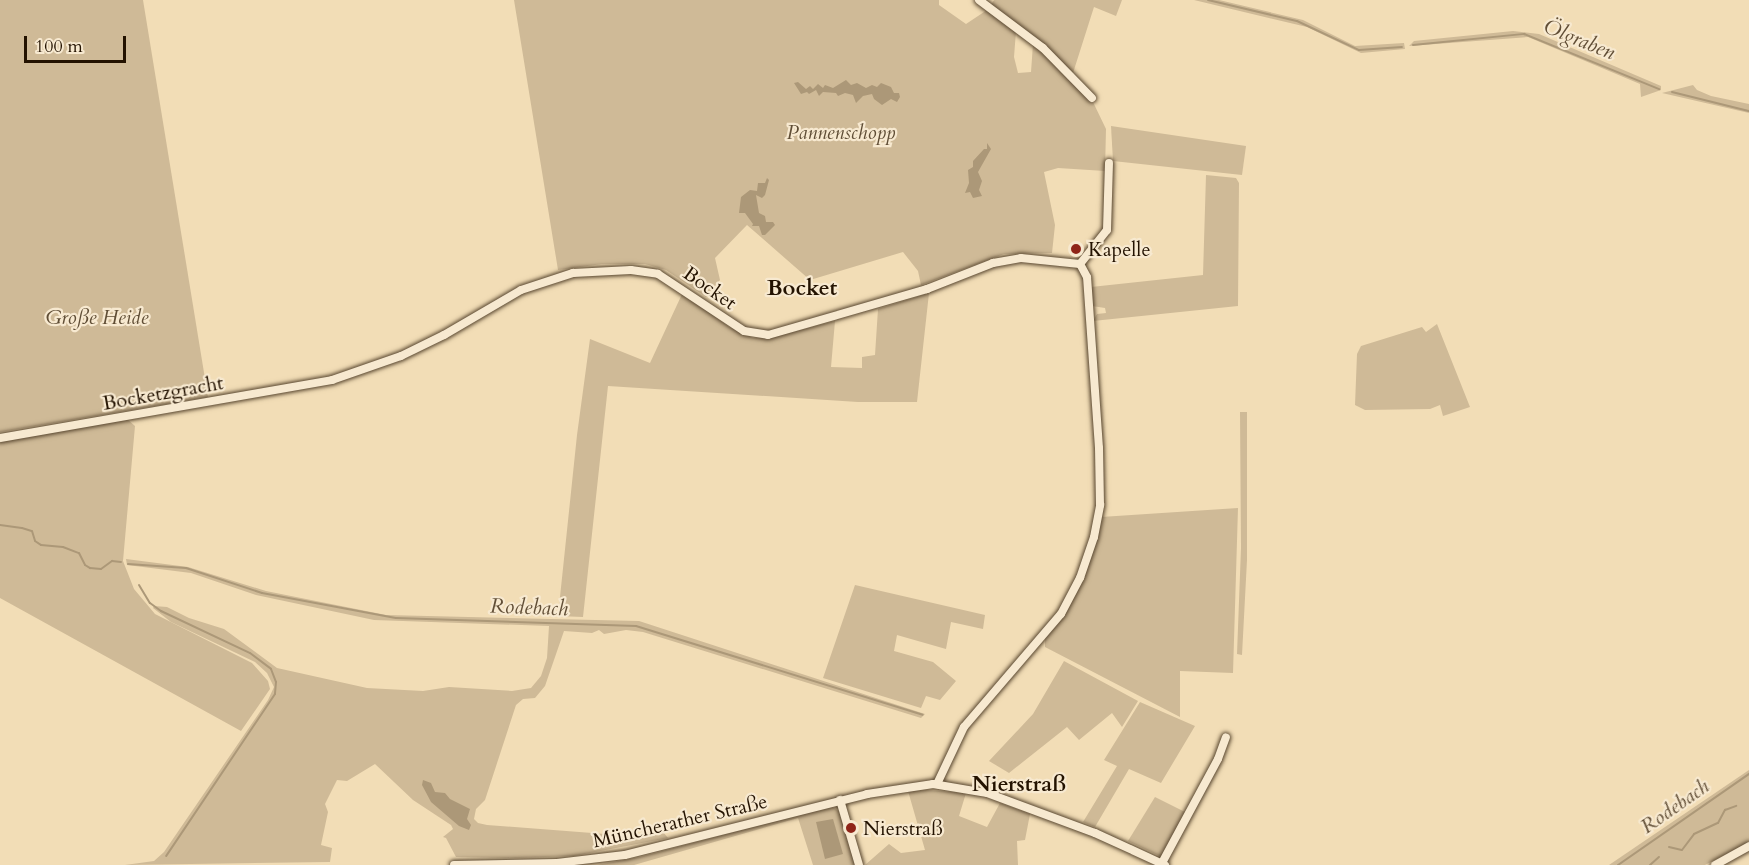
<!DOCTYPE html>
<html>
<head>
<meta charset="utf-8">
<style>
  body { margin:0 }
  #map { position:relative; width:1749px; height:865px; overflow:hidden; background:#f2ddb6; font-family:Cardo,serif }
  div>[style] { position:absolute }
  .green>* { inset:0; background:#cfba97 }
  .water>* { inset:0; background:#ac9878 }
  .stream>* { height:2px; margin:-1px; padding:0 1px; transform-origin:1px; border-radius:1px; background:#ac9878 }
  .roads { filter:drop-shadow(0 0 2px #57452e) drop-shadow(0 0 2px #57452e) }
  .minor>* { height:8px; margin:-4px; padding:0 4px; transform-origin:4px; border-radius:4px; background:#f7e9d0 }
  .dots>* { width:16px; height:16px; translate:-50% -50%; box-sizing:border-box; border:3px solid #f7e9d0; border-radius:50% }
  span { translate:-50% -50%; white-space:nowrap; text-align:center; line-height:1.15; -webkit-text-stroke:4.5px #f7e9d0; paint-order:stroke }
  .park-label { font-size:20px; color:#5f4d35; font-style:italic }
  .poi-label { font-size:20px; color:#231200 }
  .left { translate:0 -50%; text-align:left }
  .street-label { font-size:20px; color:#231200 }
  .water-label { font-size:21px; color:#614e36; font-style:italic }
  .quarter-label { font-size:22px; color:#231200; font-weight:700 }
  .scale { position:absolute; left:24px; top:36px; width:102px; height:27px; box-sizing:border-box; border:3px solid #231200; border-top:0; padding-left:8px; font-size:18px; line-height:21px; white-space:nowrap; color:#231200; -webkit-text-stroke:4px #f7e9d0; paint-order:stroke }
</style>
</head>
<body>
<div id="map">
  <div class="green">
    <i style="clip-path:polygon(0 0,143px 0,208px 397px,0 432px)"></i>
    <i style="clip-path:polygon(514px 0,939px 0,939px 5px,966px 24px,987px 10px,1016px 31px,1014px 57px,1018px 73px,1031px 72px,1033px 44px,1093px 102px,1106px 129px,1105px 171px,1058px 168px,1044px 172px,1055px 225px,1052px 253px,1004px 254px,921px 285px,918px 271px,903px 252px,810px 280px,747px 225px,715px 258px,720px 280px,706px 297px,666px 270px,645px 264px,602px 264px,558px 270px)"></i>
    <i style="clip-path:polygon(994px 0,1122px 0,1116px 16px,1094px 7px,1073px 73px,991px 5px)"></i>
    <i style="clip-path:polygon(1194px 0,1219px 0,1303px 20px,1355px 46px,1404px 43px,1405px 49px,1361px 53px,1307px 27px)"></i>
    <i style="clip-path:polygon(1513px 31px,1539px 34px,1661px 86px,1661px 90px,1641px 97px,1640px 84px,1528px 37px,1409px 46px,1414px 41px)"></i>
    <i style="clip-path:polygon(1693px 85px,1697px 90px,1711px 96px,1749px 104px,1749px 113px,1662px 93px)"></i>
    <i style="clip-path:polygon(1111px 126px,1246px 146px,1242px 175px,1113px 161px)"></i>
    <i style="clip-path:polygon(1206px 175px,1236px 178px,1239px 183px,1238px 306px,1093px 321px,1097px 314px,1106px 313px,1105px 308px,1092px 306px,1091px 287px,1203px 275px)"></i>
    <i style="clip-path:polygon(683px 292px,729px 327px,753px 338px,774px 337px,835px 321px,831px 367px,862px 368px,862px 357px,875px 355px,878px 309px,929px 293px,917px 402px,858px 402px,608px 386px,583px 617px,558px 616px,577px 435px,590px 339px,650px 363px)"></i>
    <i style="clip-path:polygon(1437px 324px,1470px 407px,1443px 416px,1440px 405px,1430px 409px,1365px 410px,1355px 405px,1357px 354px,1361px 346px,1422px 327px,1426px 332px)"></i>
    <i style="clip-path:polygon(1240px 412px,1247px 412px,1247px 560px,1242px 655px,1237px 654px,1241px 548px)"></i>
    <i style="clip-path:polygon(127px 419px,135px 426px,123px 561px,134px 589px,155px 614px,252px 663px,268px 681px,270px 689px,241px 731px,0 598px,0 441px)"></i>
    <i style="clip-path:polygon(1238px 508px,1233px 673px,1180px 671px,1180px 717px,1045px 647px,1045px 637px,1062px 617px,1101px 517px)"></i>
    <i style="clip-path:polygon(126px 559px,188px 567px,266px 591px,386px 615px,639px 621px,925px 714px,921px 718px,643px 632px,626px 630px,604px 634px,599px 630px,592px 633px,564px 631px,545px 686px,535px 698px,523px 699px,516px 705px,485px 800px,476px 809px,474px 819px,478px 823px,487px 825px,618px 835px,664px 833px,668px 838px,574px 856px,516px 858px,456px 857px,446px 838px,443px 837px,453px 829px,451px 825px,413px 800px,375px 764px,347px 781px,337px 780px,325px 804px,328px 812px,321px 845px,332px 848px,330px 862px,125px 865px,154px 861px,164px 852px,268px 700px,274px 687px,267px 673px,255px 662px,171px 622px,153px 608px,154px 606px,167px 607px,189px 618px,224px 629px,277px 668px,367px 688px,423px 691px,449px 687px,512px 691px,531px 688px,541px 676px,547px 658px,549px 626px,374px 620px,256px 595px,191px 573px,127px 565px)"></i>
    <i style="clip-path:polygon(855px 585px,985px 615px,983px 629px,951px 622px,946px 649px,897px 635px,894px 651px,933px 662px,956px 681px,940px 700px,926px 696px,921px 708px,823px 678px)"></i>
    <i style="clip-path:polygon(1064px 661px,1138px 701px,1122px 727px,1112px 713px,1079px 740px,1067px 727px,1009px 773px,989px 761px,1033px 714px)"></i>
    <i style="clip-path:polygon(1140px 702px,1195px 726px,1161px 783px,1129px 769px,1095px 827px,1083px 822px,1117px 766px,1104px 760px)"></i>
    <i style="clip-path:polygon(1749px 770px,1749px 842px,1705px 865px,1609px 865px)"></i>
    <i style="clip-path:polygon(926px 790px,966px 793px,959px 816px,987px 827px,1000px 803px,1030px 814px,1025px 840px,1017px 841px,1018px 865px,865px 865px,889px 844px,901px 853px,925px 850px,908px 791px)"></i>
    <i style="clip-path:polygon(1155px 797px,1187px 813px,1162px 857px,1128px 841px)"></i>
    <i style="clip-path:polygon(831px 806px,840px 812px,856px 865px,813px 865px,798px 818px,634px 865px,597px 865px,640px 857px)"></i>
  </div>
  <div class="water">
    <i style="clip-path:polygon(846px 80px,851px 85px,857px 83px,866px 88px,872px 85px,877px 87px,881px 83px,891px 87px,894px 93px,899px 93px,900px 97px,897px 102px,891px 99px,882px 105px,874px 99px,872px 94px,863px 96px,856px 103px,853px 95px,845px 93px,838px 96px,836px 93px,823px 92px,819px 96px,816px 90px,809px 94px,807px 92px,801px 94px,794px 83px,798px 82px,806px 89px,810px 86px,813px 89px,818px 84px,823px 88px,825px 85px,833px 88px)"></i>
    <i style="clip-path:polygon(987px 143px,991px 149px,978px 172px,982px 181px,979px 190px,982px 196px,973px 198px,970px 192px,965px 193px,969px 183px,968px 170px,973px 167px,973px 161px,984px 149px,987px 149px)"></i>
    <i style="clip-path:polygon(767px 178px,769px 180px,765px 195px,762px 198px,756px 195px,759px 213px,765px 216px,766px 222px,773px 222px,775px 225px,765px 235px,762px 235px,759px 226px,752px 226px,753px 224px,745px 213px,739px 213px,741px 197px,750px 190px,757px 191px,758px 183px,765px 183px)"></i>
    <i style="clip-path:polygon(423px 780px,431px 783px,435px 792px,445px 793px,450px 799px,470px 809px,467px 819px,471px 825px,469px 830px,459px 826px,431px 802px,422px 785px)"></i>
    <i style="clip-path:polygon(833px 819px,843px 854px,825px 859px,816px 822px)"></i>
  </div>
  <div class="stream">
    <i style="left:1208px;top:0;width:91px;rotate:13.3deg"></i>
    <i style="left:1297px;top:21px;width:68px;rotate:25.1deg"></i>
    <i style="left:1359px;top:50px;width:43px;rotate:-4deg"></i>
    <i style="left:1413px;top:45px;width:112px;rotate:-5.7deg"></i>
    <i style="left:1524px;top:34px;width:146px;rotate:22.2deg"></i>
    <i style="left:1672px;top:92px;width:79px;rotate:13.9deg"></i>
    <i style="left:0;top:525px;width:22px;rotate:8deg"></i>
    <i style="left:22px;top:528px;width:10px;rotate:17deg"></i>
    <i style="left:32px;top:531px;width:10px;rotate:73deg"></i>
    <i style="left:35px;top:541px;width:7px;rotate:34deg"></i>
    <i style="left:41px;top:545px;width:22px;rotate:5deg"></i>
    <i style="left:63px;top:547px;width:17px;rotate:21deg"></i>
    <i style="left:79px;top:553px;width:13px;rotate:63deg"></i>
    <i style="left:85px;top:565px;width:6px;rotate:31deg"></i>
    <i style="left:90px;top:568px;width:11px;rotate:5deg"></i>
    <i style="left:101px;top:569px;width:14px;rotate:-36deg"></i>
    <i style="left:112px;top:561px;width:9px;rotate:6deg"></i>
    <i style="left:128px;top:564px;width:58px;rotate:3.9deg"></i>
    <i style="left:186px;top:568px;width:80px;rotate:18.2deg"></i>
    <i style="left:262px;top:593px;width:136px;rotate:10.6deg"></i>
    <i style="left:396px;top:618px;width:240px;rotate:1.9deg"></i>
    <i style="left:636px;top:626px;width:300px;rotate:17.2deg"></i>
    <i style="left:139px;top:585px;width:21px;rotate:59deg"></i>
    <i style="left:150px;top:603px;width:14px;rotate:36deg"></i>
    <i style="left:161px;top:611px;width:98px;rotate:25.3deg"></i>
    <i style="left:250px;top:653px;width:26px;rotate:37deg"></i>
    <i style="left:271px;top:669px;width:14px;rotate:69deg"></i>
    <i style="left:276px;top:682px;width:12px;rotate:95deg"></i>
    <i style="left:275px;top:694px;width:195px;rotate:123.9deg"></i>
    <i style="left:1669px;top:847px;width:13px;rotate:13deg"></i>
    <i style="left:1682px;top:850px;width:20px;rotate:-53deg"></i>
    <i style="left:1694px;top:834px;width:26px;rotate:-25deg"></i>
    <i style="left:1718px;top:823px;width:15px;rotate:-62deg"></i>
    <i style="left:1725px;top:810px;width:12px;rotate:-20deg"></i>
    <i style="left:1618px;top:865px;width:160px;rotate:-34.8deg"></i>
    <i style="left:1650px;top:865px;width:12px;rotate:-42deg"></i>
  </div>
  <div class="roads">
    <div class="minor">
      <i style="left:979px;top:0;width:80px;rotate:36.9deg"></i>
      <i style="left:1043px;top:48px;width:70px;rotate:45.6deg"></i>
      <i style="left:1080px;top:264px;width:43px;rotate:-51.5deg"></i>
      <i style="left:1107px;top:230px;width:67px;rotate:-88.3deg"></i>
      <i style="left:0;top:438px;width:337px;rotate:-9.9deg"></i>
      <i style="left:332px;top:380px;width:73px;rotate:-19.2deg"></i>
      <i style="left:401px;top:356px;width:48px;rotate:-26deg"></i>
      <i style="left:444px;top:335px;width:89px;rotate:-30.3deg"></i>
      <i style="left:521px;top:290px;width:55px;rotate:-18.1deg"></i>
      <i style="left:573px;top:273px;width:58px;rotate:-3deg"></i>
      <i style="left:631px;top:270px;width:27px;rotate:8deg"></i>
      <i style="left:658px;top:274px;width:103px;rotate:33.5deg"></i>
      <i style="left:744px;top:331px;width:24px;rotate:9deg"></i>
      <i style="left:768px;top:335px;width:166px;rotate:-16.1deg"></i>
      <i style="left:927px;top:289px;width:71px;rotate:-21.5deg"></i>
      <i style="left:993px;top:263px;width:28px;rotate:-10deg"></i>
      <i style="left:1021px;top:258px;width:59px;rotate:5.8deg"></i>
      <i style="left:937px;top:784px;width:63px;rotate:-64.7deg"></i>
      <i style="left:964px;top:727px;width:149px;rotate:-49.4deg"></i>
      <i style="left:1061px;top:614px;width:41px;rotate:-62.2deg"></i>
      <i style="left:1080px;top:578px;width:43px;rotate:-71.1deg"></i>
      <i style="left:1094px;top:537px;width:33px;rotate:-79deg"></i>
      <i style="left:1100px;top:505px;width:57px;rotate:-91deg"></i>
      <i style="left:1099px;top:448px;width:171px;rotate:-94deg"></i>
      <i style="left:1087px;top:277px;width:15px;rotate:-118deg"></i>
      <i style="left:840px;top:800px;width:68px;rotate:73.7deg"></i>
      <i style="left:1162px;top:863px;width:118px;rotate:-61.7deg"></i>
      <i style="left:1218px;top:759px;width:23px;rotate:-70deg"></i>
      <i style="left:454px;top:865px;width:103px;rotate:-1.1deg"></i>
      <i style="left:557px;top:863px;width:68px;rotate:-6.7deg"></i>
      <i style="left:625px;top:855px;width:250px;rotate:-14.1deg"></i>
      <i style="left:867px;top:794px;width:67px;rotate:-8.6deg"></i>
      <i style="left:933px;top:784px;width:55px;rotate:9.5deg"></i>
      <i style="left:987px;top:793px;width:115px;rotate:20.3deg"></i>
      <i style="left:1095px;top:833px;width:77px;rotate:24.6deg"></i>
      <i style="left:1715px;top:865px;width:39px;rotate:-29deg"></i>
    </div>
  </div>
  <div class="dots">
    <i style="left:1076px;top:249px;background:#8f2418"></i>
    <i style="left:851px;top:828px;background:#8f2418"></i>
  </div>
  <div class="park-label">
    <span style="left:841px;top:132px">Pannenschopp</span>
    <span style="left:97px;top:317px">Große Heide</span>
  </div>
  <div class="poi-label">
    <span class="left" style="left:1088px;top:249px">Kapelle</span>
    <span class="left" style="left:863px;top:828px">Nierstraß</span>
  </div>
  <div class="street-label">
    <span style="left:710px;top:288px;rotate:35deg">Bocket</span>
    <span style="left:163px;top:393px;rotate:-10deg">Bocketzgracht</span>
    <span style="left:680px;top:821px;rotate:-13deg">Müncherather Straße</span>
  </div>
  <div class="water-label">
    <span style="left:1579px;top:40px;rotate:22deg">Ölgraben</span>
    <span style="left:529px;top:608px;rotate:2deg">Rodebach</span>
    <span style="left:1675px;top:807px;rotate:-35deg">Rodebach</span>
  </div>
  <div class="quarter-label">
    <span style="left:802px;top:289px">Bocket</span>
    <span style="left:1019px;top:785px">Nierstraß</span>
  </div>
  <div class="scale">100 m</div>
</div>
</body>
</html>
